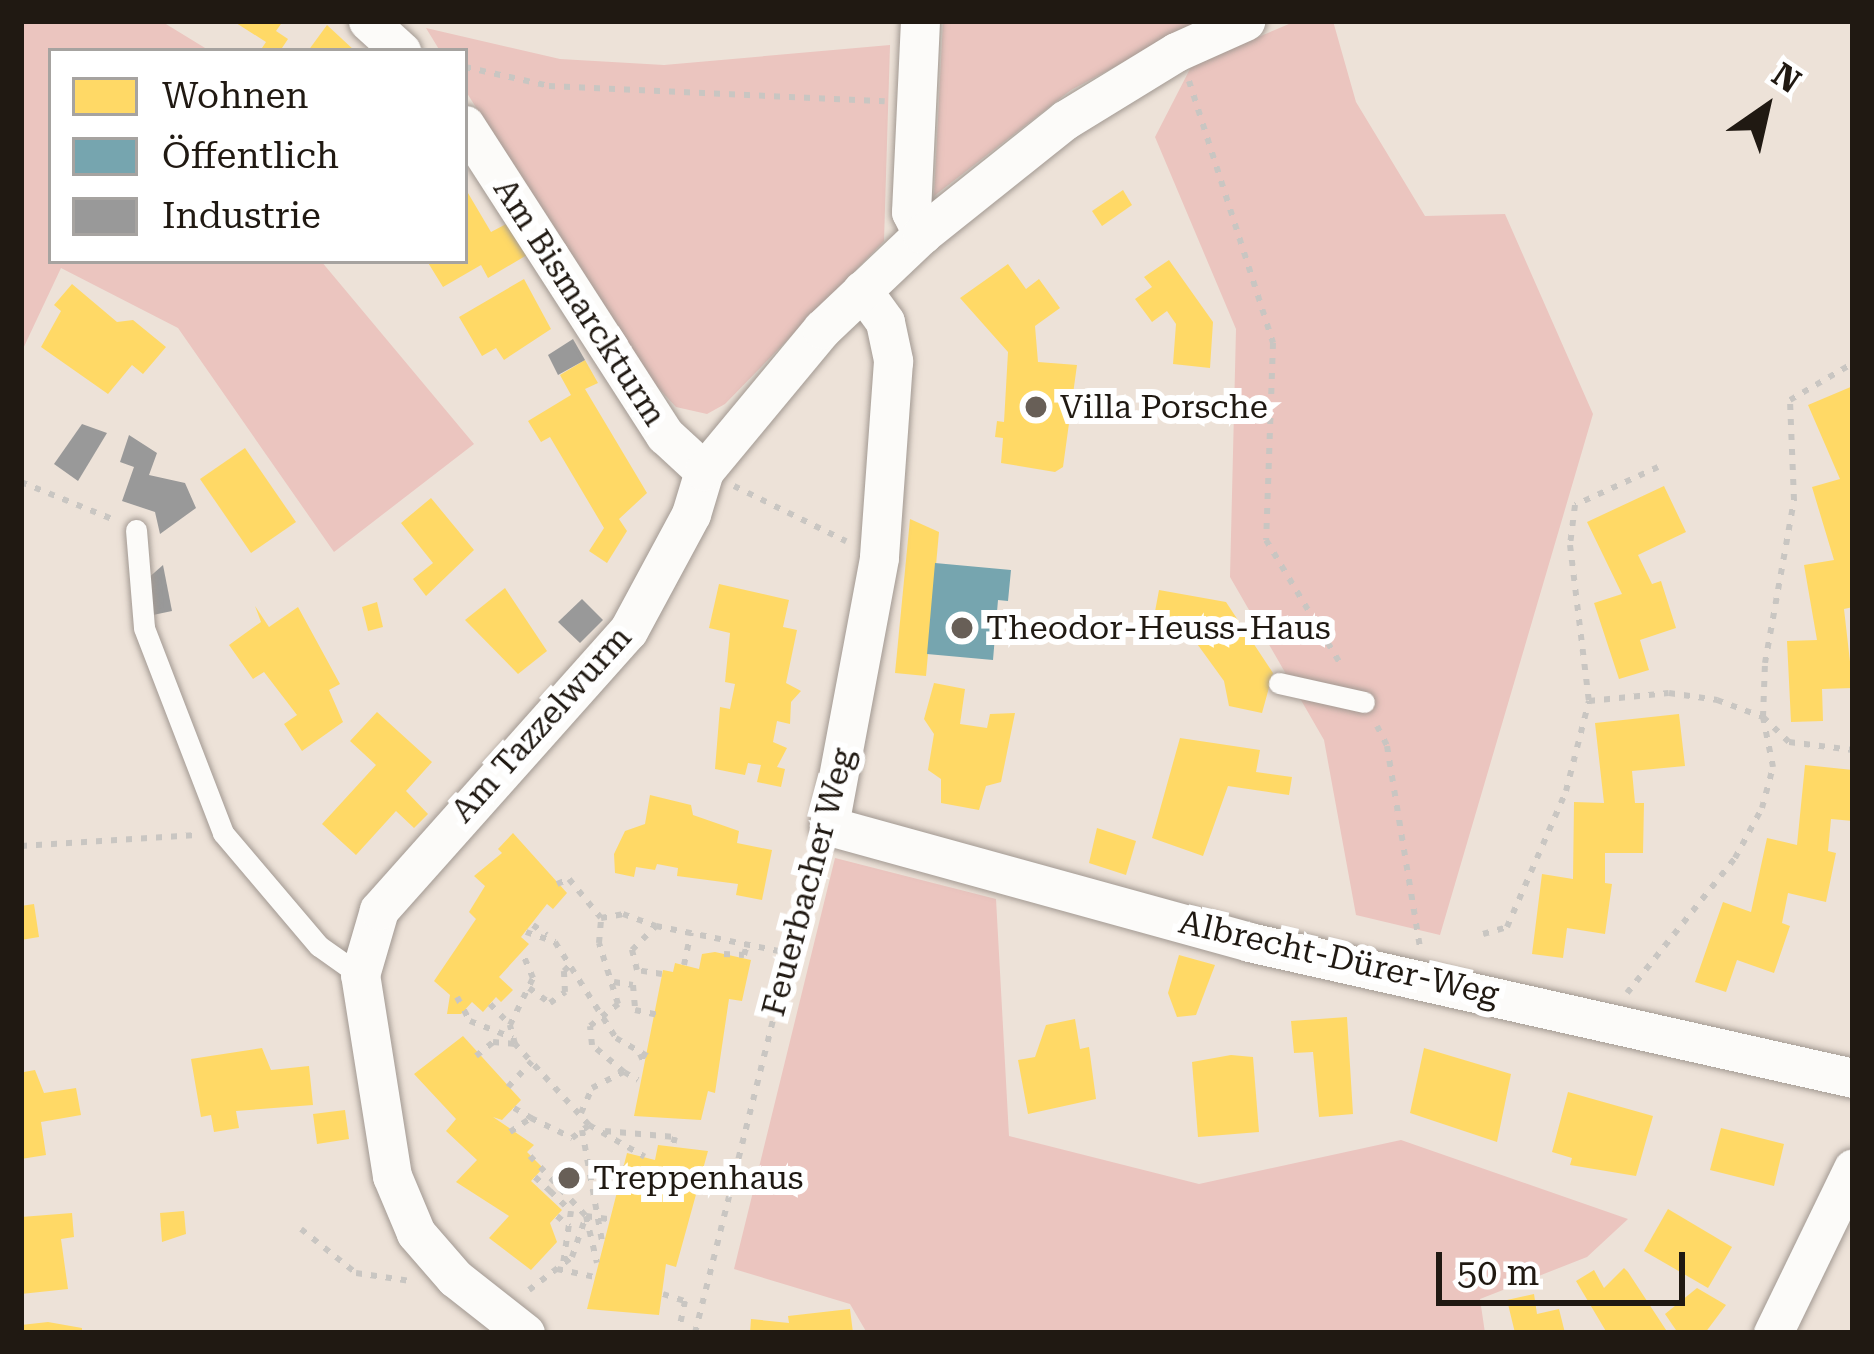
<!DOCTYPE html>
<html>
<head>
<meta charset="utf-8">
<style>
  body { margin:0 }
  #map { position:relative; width:1874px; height:1354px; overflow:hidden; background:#ede2d8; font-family:"Roboto Serif",serif }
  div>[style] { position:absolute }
  .green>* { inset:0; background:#ebc5bf }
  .homes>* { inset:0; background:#ffd966 }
  .public>* { inset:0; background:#76a5af }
  .industry>* { inset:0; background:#999 }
  .path>* { height:6px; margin-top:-3px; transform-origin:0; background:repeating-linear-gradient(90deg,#c9c6c2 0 6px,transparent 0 15px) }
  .roads { filter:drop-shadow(0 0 3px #a29992) drop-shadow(0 0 3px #a29992) }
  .service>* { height:21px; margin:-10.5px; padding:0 10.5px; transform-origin:10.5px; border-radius:10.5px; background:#fcfbf9 }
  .minor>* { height:39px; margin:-19.5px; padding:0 19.5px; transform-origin:19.5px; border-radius:19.5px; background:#fcfbf9 }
  .dots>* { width:33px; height:33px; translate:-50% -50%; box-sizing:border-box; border:6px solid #fff; border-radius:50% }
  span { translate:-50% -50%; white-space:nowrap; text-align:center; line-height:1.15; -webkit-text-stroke:12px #fff; paint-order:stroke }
  .street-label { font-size:33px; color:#201912 }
  .poi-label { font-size:33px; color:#201912 }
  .left { translate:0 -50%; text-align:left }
  .frame { position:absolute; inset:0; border:24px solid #201912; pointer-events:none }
  .legend { position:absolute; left:48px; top:48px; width:420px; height:216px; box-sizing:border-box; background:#fff; border:3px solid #a6a3a0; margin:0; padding:15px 21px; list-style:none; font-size:36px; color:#201912 }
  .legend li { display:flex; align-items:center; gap:24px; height:60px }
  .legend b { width:60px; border:3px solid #a6a3a0 }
  .north { position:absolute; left:1706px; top:48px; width:120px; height:120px; -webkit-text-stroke:9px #fff; paint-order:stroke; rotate:34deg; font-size:33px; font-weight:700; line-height:48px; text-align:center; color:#201912 }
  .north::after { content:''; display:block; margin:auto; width:42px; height:54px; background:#201912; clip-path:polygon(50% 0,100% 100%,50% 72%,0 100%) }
  .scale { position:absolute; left:1436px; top:1252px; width:249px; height:54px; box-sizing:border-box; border:6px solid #201912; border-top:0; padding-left:15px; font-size:36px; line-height:42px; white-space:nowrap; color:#201912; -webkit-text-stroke:9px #fff; paint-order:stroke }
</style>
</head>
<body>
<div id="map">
  <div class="green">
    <i style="clip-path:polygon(21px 21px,161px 21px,210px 51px,51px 51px,51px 261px,321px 261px,474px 444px,334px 552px,178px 328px,61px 268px,21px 353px)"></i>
    <i style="clip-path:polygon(943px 21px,1201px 21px,1071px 90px,934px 196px)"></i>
    <i style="clip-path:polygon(1296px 21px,1333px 21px,1356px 102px,1425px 216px,1505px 214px,1593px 414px,1440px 935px,1356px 915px,1324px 740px,1230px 577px,1236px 329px,1155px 137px,1192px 65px)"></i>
    <i style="clip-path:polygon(426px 28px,560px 59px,664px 65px,890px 45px,884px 241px,725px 404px,707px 414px,676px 407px,641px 369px,465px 90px,465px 51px,440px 51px)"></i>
    <i style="clip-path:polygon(835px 858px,996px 899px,1009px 1136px,1199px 1184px,1401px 1140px,1628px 1219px,1587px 1257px,1480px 1299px,1485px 1333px,867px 1333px,850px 1304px,734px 1269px)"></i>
  </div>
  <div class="homes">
    <i style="clip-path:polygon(233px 21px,283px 21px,276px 31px,288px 39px,280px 51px,260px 51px,266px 42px)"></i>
    <i style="clip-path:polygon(327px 25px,355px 51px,308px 51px)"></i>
    <i style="clip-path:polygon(465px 188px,491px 232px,508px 223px,527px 255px,488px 278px,481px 265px,443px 287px,427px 261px,465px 261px)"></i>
    <i style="clip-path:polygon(1123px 190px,1132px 205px,1102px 226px,1092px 211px)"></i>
    <i style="clip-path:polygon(1169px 260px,1213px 322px,1210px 368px,1173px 364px,1176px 324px,1167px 311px,1152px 322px,1135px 299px,1152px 287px,1144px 277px)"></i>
    <i style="clip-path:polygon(1008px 264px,1026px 289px,1039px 279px,1060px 308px,1035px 326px,1038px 362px,1077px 365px,1063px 467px,1055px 472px,1001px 463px,1003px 438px,995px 437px,997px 421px,1004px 422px,1008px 352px,960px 298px)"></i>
    <i style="clip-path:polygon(524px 279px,551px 329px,504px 360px,496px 348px,482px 356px,459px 317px)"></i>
    <i style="clip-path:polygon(72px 284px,117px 322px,133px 320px,166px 347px,143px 374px,132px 365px,108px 394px,41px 347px,61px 311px,54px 305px)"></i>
    <i style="clip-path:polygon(585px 360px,598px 383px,585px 389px,647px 493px,619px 519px,627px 531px,607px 563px,589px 551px,604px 528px,550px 437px,541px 442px,528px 421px,571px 395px,560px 375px)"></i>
    <i style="clip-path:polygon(1853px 386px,1853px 607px,1844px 609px,1853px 688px,1822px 689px,1823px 721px,1791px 722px,1787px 641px,1817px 640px,1804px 565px,1834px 560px,1812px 487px,1840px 479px,1808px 405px)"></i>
    <i style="clip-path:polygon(245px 448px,296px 522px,251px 553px,200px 479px)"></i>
    <i style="clip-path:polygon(1664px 486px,1686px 532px,1638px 555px,1652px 584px,1661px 581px,1676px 628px,1640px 640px,1649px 670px,1619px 679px,1594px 603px,1622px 594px,1587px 522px)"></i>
    <i style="clip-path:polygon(431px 498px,474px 550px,426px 596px,413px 579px,433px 563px,401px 523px)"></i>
    <i style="clip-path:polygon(910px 519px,939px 532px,926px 676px,895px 673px)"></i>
    <i style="clip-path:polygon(719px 584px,789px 600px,783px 627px,797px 630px,786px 683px,801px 691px,791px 702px,790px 724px,777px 721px,773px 742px,787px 748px,777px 767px,785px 769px,781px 787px,757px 782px,761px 765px,748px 763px,745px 775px,715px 769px,720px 707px,730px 709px,735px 684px,725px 682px,730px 633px,709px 628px)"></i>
    <i style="clip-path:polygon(505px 588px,547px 651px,518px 674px,465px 620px)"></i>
    <i style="clip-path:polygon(1159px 590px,1226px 602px,1273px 673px,1262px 713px,1229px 706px,1224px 681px,1195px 641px,1151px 633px)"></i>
    <i style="clip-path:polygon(377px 602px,383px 627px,368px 631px,362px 607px)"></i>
    <i style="clip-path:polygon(255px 606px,269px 627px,298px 607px,340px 684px,329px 690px,343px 722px,302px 751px,284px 724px,297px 715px,264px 672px,253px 679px,229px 645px,261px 622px)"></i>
    <i style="clip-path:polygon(934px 683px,965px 689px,960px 724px,987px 728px,990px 714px,1015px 713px,1001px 782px,986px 786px,979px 810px,941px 803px,941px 779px,928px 770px,934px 734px,924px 719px)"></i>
    <i style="clip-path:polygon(377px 712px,432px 762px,406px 791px,428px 814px,414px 828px,396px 811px,356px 855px,322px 824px,376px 765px,350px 741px)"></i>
    <i style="clip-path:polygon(1679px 714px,1685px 766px,1632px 771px,1635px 803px,1644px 803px,1643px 853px,1605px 853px,1605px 883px,1612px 884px,1605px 934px,1567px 928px,1563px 958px,1532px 954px,1542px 874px,1573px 879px,1574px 802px,1604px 803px,1595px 723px)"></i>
    <i style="clip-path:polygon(1180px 738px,1260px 750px,1256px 772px,1292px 777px,1289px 795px,1228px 786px,1203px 856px,1152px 838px)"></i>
    <i style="clip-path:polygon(1805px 765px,1853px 770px,1853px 821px,1831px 819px,1828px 851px,1836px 853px,1826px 902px,1788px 893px,1782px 923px,1790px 926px,1774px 973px,1737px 960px,1726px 992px,1695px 982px,1723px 902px,1751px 912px,1767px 838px,1797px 845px)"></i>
    <i style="clip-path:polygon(650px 795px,691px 805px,693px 815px,739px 831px,737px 843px,772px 850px,762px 900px,736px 895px,738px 884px,677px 876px,678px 868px,657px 864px,655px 870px,636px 867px,634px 877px,615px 873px,614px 854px,625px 831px,645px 824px)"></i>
    <i style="clip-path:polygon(1097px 828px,1136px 841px,1126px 875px,1089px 863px)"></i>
    <i style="clip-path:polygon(513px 833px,567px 893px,553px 909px,547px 904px,521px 937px,529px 944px,499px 977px,513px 990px,501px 1002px,496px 997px,483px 1012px,472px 1002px,461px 1014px,447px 1014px,450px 995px,434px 981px,476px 919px,469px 912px,485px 886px,474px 876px,502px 853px,498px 849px)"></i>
    <i style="clip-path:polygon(34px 904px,39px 937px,21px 940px,21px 906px)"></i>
    <i style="clip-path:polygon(715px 952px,751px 960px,742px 1001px,729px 999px,715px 1093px,708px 1091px,701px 1120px,634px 1116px,663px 970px,673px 972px,675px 963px,699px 969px,702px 954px)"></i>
    <i style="clip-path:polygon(1179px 955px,1215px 965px,1196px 1015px,1177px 1017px,1168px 993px)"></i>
    <i style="clip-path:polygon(1347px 1017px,1353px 1114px,1319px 1117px,1313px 1052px,1294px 1053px,1291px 1021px)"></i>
    <i style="clip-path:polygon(1075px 1019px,1080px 1049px,1089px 1047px,1096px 1099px,1028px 1114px,1018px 1060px,1035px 1057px,1046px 1025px)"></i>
    <i style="clip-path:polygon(463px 1036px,521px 1100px,502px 1120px,493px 1117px,534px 1145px,527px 1152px,543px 1168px,531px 1181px,562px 1210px,550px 1223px,557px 1242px,531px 1270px,489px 1238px,509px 1216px,456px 1182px,477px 1160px,446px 1131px,456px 1119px,414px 1074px)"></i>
    <i style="clip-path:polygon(262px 1048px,271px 1070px,309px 1066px,313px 1105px,236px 1111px,239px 1128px,214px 1132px,211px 1115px,201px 1117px,191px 1059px)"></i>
    <i style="clip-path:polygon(1424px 1048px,1511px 1074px,1497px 1142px,1410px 1113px)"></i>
    <i style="clip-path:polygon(1231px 1055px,1253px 1057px,1259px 1132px,1198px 1137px,1192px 1062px)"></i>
    <i style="clip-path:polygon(35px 1070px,44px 1093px,76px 1088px,81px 1115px,41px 1122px,46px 1155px,21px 1159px,21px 1087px,24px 1072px)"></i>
    <i style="clip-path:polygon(1568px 1092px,1653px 1116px,1636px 1176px,1570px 1165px,1572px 1158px,1552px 1152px)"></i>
    <i style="clip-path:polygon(345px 1110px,349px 1139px,317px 1144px,313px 1114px)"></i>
    <i style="clip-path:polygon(1721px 1128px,1784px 1144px,1774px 1186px,1710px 1170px)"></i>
    <i style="clip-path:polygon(658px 1145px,708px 1151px,676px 1267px,666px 1264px,659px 1315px,587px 1309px,627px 1153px,655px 1160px)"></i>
    <i style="clip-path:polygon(1668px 1209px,1732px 1247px,1708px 1288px,1644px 1251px)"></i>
    <i style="clip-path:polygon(184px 1211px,186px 1234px,162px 1242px,160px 1213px)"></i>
    <i style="clip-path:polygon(72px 1213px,74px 1237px,61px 1239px,68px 1289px,21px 1294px,21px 1217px)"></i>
    <i style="clip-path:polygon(1624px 1268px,1628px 1272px,1668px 1333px,1607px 1333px,1576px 1281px,1594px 1270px,1604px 1288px)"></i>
    <i style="clip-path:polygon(1697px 1288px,1726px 1305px,1705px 1333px,1678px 1333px,1665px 1314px)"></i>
    <i style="clip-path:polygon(1534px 1294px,1537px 1314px,1559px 1309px,1565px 1333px,1515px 1333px,1507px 1300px)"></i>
    <i style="clip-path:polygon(850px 1309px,853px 1333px,750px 1333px,751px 1319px,789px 1323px,788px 1316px)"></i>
    <i style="clip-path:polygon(48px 1322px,82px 1328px,82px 1333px,21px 1333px,21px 1325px)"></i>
  </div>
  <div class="public">
    <i style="clip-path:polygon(935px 563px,1011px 570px,1008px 601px,998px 600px,993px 660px,927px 654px)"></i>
  </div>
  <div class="industry">
    <i style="clip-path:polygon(573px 339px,585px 360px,558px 375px,548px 355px)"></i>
    <i style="clip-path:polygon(82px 424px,107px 433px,78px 481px,54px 464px)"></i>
    <i style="clip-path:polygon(129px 435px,157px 453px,149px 475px,185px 483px,196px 508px,160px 534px,155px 512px,122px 501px,134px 467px,120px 462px)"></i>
    <i style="clip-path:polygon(163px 565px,172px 611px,153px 615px,146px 580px)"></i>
    <i style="clip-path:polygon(582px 599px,603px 620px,580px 643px,558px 622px)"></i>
  </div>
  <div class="path">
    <i style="left:465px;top:67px;width:86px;rotate:12.7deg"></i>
    <i style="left:549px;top:86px;width:336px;rotate:2.6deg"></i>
    <i style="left:1189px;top:81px;width:275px;rotate:72.2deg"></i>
    <i style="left:1273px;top:343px;width:197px;rotate:92deg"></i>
    <i style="left:1266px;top:540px;width:149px;rotate:59deg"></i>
    <i style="left:1658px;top:467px;width:91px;rotate:155.4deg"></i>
    <i style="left:1575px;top:505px;width:40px;rotate:97.1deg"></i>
    <i style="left:1570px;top:545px;width:157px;rotate:83.1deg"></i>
    <i style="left:1589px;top:701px;width:80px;rotate:-5.7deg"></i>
    <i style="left:1669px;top:693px;width:49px;rotate:8.3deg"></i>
    <i style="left:1717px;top:700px;width:49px;rotate:20.3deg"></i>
    <i style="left:1763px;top:717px;width:36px;rotate:44deg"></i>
    <i style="left:1789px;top:742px;width:64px;rotate:7.1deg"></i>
    <i style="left:21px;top:482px;width:98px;rotate:22.1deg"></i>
    <i style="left:734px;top:486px;width:125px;rotate:26.2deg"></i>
    <i style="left:1377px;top:726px;width:22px;rotate:63deg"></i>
    <i style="left:1387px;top:746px;width:205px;rotate:80.7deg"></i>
    <i style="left:21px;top:846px;width:176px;rotate:-3.6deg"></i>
    <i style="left:557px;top:884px;width:13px;rotate:-23deg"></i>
    <i style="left:569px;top:879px;width:50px;rotate:50.6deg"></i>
    <i style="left:601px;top:918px;width:22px;rotate:-10deg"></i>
    <i style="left:623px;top:914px;width:35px;rotate:20deg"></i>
    <i style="left:533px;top:925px;width:17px;rotate:36deg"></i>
    <i style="left:526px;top:932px;width:31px;rotate:19deg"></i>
    <i style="left:555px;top:942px;width:114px;rotate:57.6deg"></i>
    <i style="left:616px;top:1038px;width:38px;rotate:30deg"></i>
    <i style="left:1483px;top:934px;width:25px;rotate:-16deg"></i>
    <i style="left:1507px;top:927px;width:148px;rotate:-66.5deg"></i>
    <i style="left:1566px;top:791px;width:93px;rotate:-75.7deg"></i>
    <i style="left:724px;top:954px;width:20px;rotate:3deg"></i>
    <i style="left:744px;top:955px;width:10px;rotate:-73deg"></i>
    <i style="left:684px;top:965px;width:33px;rotate:-78deg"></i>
    <i style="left:662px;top:974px;width:25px;rotate:-171deg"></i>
    <i style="left:637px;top:970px;width:21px;rotate:-104deg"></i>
    <i style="left:632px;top:950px;width:34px;rotate:-45deg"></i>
    <i style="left:656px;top:926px;width:136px;rotate:11.5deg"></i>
    <i style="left:614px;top:982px;width:19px;rotate:9deg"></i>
    <i style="left:633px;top:985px;width:25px;rotate:85deg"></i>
    <i style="left:635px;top:1010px;width:24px;rotate:12deg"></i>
    <i style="left:529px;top:988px;width:26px;rotate:36deg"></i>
    <i style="left:550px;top:1003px;width:19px;rotate:-36deg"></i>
    <i style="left:565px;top:992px;width:21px;rotate:-93deg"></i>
    <i style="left:564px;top:971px;width:13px;rotate:-45deg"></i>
    <i style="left:1627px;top:993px;width:173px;rotate:-51.3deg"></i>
    <i style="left:1735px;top:858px;width:57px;rotate:-61.6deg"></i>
    <i style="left:1762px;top:808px;width:42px;rotate:-75deg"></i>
    <i style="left:1773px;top:767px;width:51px;rotate:-101.3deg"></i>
    <i style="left:1763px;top:717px;width:54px;rotate:-87.9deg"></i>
    <i style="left:1765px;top:663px;width:166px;rotate:-79.9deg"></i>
    <i style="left:1794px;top:500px;width:100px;rotate:-92.3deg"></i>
    <i style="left:1790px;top:400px;width:73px;rotate:-30.4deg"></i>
    <i style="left:457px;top:997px;width:27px;rotate:62deg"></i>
    <i style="left:470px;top:1021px;width:46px;rotate:21.6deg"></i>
    <i style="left:490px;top:1004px;width:29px;rotate:46deg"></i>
    <i style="left:640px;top:1054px;width:14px;rotate:65deg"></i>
    <i style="left:476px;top:1056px;width:22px;rotate:-39deg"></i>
    <i style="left:493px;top:1042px;width:22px;rotate:5deg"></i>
    <i style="left:624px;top:1072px;width:16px;rotate:30deg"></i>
    <i style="left:508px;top:1087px;width:35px;rotate:-47deg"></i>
    <i style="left:514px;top:1108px;width:20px;rotate:30deg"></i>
    <i style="left:581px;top:1113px;width:27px;rotate:-66deg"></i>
    <i style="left:592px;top:1088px;width:36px;rotate:-27deg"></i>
    <i style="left:624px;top:1072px;width:42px;rotate:-139.8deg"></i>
    <i style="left:592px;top:1045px;width:19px;rotate:-96deg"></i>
    <i style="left:590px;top:1026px;width:36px;rotate:-38deg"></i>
    <i style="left:618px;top:1004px;width:64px;rotate:-107.3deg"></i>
    <i style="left:599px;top:943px;width:25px;rotate:-85deg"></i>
    <i style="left:589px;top:1125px;width:64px;rotate:29.7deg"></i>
    <i style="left:582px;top:1130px;width:113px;rotate:79.8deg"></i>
    <i style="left:605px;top:1131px;width:70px;rotate:4.9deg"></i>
    <i style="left:675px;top:1137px;width:11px;rotate:105deg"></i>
    <i style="left:510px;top:1132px;width:25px;rotate:-34deg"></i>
    <i style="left:531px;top:1118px;width:46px;rotate:26deg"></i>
    <i style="left:572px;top:1138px;width:21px;rotate:-37deg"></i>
    <i style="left:589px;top:1125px;width:110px;rotate:-132.4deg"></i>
    <i style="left:515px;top:1044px;width:20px;rotate:-105deg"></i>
    <i style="left:510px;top:1025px;width:52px;rotate:-63.9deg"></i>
    <i style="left:533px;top:978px;width:28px;rotate:-113deg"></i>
    <i style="left:530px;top:1156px;width:82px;rotate:47deg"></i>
    <i style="left:586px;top:1216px;width:48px;rotate:76.8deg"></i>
    <i style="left:535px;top:1177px;width:21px;rotate:43deg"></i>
    <i style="left:579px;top:1177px;width:46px;rotate:-11.3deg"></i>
    <i style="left:559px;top:1180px;width:14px;rotate:129deg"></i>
    <i style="left:550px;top:1191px;width:29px;rotate:44deg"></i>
    <i style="left:571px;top:1211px;width:54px;rotate:98.6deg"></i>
    <i style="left:557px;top:1216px;width:16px;rotate:40deg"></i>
    <i style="left:586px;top:1216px;width:27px;rotate:8deg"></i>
    <i style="left:301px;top:1229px;width:70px;rotate:38.7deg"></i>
    <i style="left:356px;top:1273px;width:55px;rotate:8.4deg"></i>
    <i style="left:557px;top:1269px;width:38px;rotate:12deg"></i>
    <i style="left:529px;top:1290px;width:54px;rotate:-37.5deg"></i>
    <i style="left:572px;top:1257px;width:43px;rotate:-71.1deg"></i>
    <i style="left:663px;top:1294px;width:23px;rotate:18deg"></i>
    <i style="left:685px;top:1301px;width:33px;rotate:102deg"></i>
    <i style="left:695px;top:1333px;width:492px;rotate:-76deg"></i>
  </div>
  <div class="roads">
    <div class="service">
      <i style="left:136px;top:530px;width:98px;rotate:85.3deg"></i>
      <i style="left:144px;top:628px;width:220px;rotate:68.9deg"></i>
      <i style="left:223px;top:833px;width:148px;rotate:49.7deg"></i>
      <i style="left:319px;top:946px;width:50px;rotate:35.3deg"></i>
      <i style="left:1279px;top:683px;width:87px;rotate:12.6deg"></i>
    </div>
    <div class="minor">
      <i style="left:368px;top:21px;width:45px;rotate:42.3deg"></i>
      <i style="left:920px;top:21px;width:191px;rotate:92.7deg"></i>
      <i style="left:911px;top:212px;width:25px;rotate:63deg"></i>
      <i style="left:465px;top:125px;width:369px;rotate:57.2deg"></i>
      <i style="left:665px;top:435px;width:53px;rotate:42.7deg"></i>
      <i style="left:862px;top:290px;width:39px;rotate:54deg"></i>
      <i style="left:885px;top:322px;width:40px;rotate:78deg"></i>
      <i style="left:893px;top:361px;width:197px;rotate:94.1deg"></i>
      <i style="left:879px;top:558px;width:273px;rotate:100.6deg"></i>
      <i style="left:829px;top:826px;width:436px;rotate:15.4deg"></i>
      <i style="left:1249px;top:942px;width:619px;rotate:12.69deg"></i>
      <i style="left:525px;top:1333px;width:89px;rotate:-141.8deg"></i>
      <i style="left:455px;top:1278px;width:60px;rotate:-130.9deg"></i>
      <i style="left:416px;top:1233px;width:62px;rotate:-112.8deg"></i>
      <i style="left:392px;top:1176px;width:204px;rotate:-99deg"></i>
      <i style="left:360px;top:975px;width:68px;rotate:-73.7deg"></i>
      <i style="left:379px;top:910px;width:374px;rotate:-48.3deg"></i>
      <i style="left:628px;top:631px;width:133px;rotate:-61.7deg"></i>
      <i style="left:691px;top:514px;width:45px;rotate:-73.2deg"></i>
      <i style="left:704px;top:471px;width:185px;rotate:-50.3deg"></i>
      <i style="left:822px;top:329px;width:138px;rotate:-43.5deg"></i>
      <i style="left:922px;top:234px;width:183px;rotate:-38.6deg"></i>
      <i style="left:1065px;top:120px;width:130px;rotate:-31.5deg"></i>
      <i style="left:1176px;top:52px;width:76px;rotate:-24.2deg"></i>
      <i style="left:1773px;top:1333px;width:183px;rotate:-64.1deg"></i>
    </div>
  </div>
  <div class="dots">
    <i style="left:1036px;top:407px;background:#685f57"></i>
    <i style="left:962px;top:628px;background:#685f57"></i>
    <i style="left:569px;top:1178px;background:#685f57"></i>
  </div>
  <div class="street-label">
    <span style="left:580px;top:302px;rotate:57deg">Am Bismarckturm</span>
    <span style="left:541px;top:724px;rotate:-48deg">Am Tazzelwurm</span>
    <span style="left:808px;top:882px;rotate:-75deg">Feuerbacher Weg</span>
    <span style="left:1339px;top:958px;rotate:13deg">Albrecht-Dürer-Weg</span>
  </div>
  <div class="poi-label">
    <span class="left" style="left:1060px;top:407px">Villa Porsche</span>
    <span class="left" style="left:986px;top:628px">Theodor-Heuss-Haus</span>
    <span class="left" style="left:593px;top:1178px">Treppenhaus</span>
  </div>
  <div class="frame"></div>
  <ul class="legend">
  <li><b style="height:33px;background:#ffd966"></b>Wohnen</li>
  <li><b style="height:33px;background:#76a5af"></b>Öffentlich</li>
  <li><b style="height:33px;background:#999"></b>Industrie</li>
  </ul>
  <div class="north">N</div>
  <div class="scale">50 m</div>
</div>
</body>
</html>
